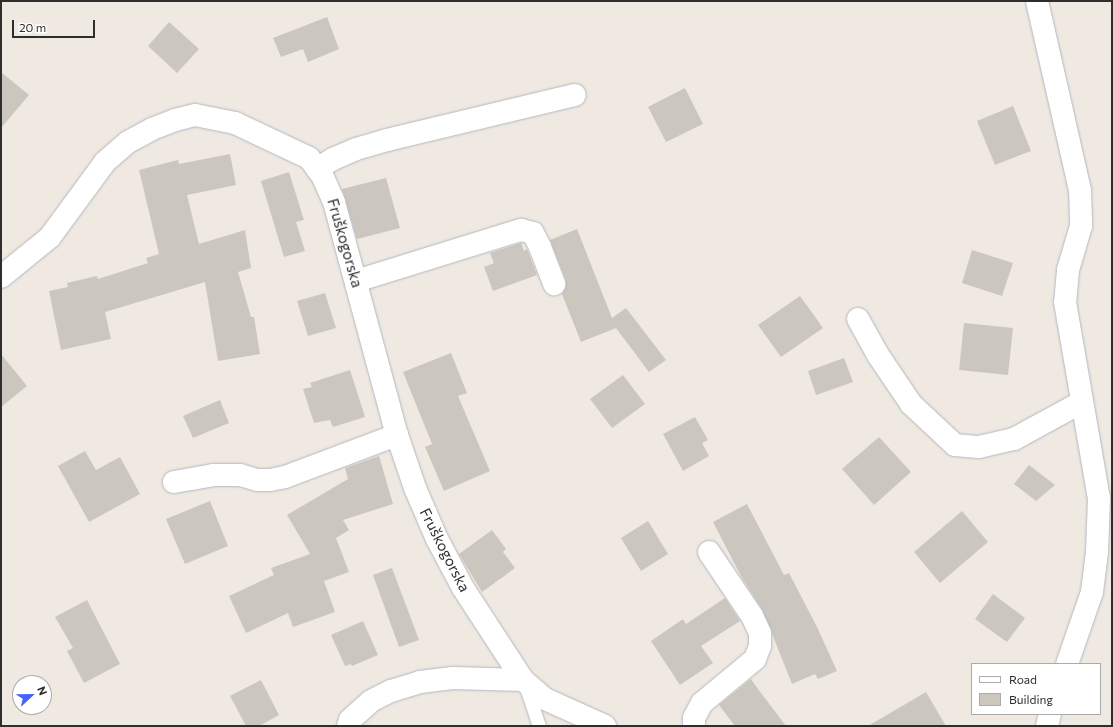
<!DOCTYPE html>
<html>
<head>
<meta charset="utf-8">
<style>
  body { margin:0 }
  #map { position:relative; width:1113px; height:727px; overflow:hidden; background:#efe9e1; font-family:Commissioner,sans-serif }
  div>[style] { position:absolute }
  .building>* { inset:0; background:#cbc7bf }
  .roads { filter:drop-shadow(0 0 1px #b4b7c1) drop-shadow(0 0 1px #b4b7c1) }
  .service>* { height:13px; margin:-6.5px; padding:0 6.5px; transform-origin:6.5px; border-radius:6.5px; background:#fff }
  .minor>* { height:22px; margin:-11px; padding:0 11px; transform-origin:11px; border-radius:11px; background:#fff }
  span { translate:-50% -50%; white-space:nowrap; text-align:center; line-height:1.15; -webkit-text-stroke:4px #fff; paint-order:stroke }
  .street-label { font-size:15px; color:#2e2e2e }
  .frame { position:absolute; inset:0; border:2px solid #2e2e2e; pointer-events:none }
  .legend { position:absolute; left:971px; top:663px; width:130px; height:52px; box-sizing:border-box; background:#fff; border:1px solid #ababab; margin:0; padding:5px 7px; list-style:none; font-size:12px; color:#2e2e2e }
  .legend li { display:flex; align-items:center; gap:8px; height:20px }
  .legend b { width:20px; border:1px solid #ababab }
  .north { position:absolute; left:12px; top:675px; width:40px; height:40px; box-sizing:border-box; background:#fff; border:1px solid #ababab; border-radius:50%; rotate:68deg; font-size:11px; font-weight:700; line-height:16px; text-align:center; color:#2e2e2e }
  .north::after { content:''; display:block; margin:auto; width:14px; height:18px; background:#4264fb; clip-path:polygon(50% 0,100% 100%,50% 72%,0 100%) }
  .scale { position:absolute; left:12px; top:20px; width:83px; height:18px; box-sizing:border-box; border:2px solid #2e2e2e; border-top:0; padding-left:5px; font-size:12px; line-height:14px; white-space:nowrap; color:#2e2e2e; -webkit-text-stroke:3px #fff; paint-order:stroke }
</style>
</head>
<body>
<div id="map">
  <div class="building">
    <i style="clip-path:polygon(327px 17px,339px 49px,308px 62px,303px 49px,281px 57px,273px 38px)"></i>
    <i style="clip-path:polygon(169px 22px,199px 49px,177px 73px,148px 46px)"></i>
    <i style="clip-path:polygon(1px 72px,29px 95px,1px 128px)"></i>
    <i style="clip-path:polygon(685px 88px,703px 124px,666px 142px,648px 107px)"></i>
    <i style="clip-path:polygon(1013px 106px,1031px 151px,995px 165px,977px 121px)"></i>
    <i style="clip-path:polygon(230px 154px,236px 185px,187px 195px,199px 244px,245px 230px,251px 268px,238px 272px,251px 317px,254px 317px,260px 354px,218px 361px,205px 282px,105px 312px,111px 339px,61px 350px,49px 291px,68px 287px,67px 283px,97px 276px,98px 279px,148px 263px,146px 258px,159px 254px,139px 170px,178px 160px,179px 164px)"></i>
    <i style="clip-path:polygon(289px 172px,304px 220px,296px 222px,305px 251px,284px 257px,261px 181px)"></i>
    <i style="clip-path:polygon(386px 178px,400px 228px,357px 239px,342px 189px)"></i>
    <i style="clip-path:polygon(577px 229px,612px 318px,626px 308px,666px 360px,649px 372px,616px 328px,581px 342px,562px 294px,566px 286px,566px 280px,550px 240px)"></i>
    <i style="clip-path:polygon(521px 243px,524px 251px,527px 249px,537px 275px,493px 291px,484px 267px,494px 263px,490px 253px)"></i>
    <i style="clip-path:polygon(972px 250px,1013px 263px,1002px 296px,962px 283px)"></i>
    <i style="clip-path:polygon(325px 293px,336px 328px,308px 336px,297px 301px)"></i>
    <i style="clip-path:polygon(800px 296px,823px 328px,781px 357px,758px 325px)"></i>
    <i style="clip-path:polygon(964px 323px,1013px 328px,1008px 375px,959px 370px)"></i>
    <i style="clip-path:polygon(451px 353px,467px 393px,458px 396px,490px 471px,444px 491px,425px 447px,432px 444px,403px 372px)"></i>
    <i style="clip-path:polygon(1px 354px,27px 386px,1px 407px)"></i>
    <i style="clip-path:polygon(844px 358px,853px 382px,816px 395px,808px 371px)"></i>
    <i style="clip-path:polygon(350px 370px,365px 417px,333px 427px,330px 420px,314px 423px,303px 389px,312px 387px,310px 383px)"></i>
    <i style="clip-path:polygon(623px 375px,645px 404px,612px 428px,590px 399px)"></i>
    <i style="clip-path:polygon(220px 400px,229px 423px,193px 438px,183px 416px)"></i>
    <i style="clip-path:polygon(695px 417px,708px 440px,702px 443px,709px 456px,683px 471px,663px 434px)"></i>
    <i style="clip-path:polygon(879px 437px,911px 472px,874px 505px,842px 469px)"></i>
    <i style="clip-path:polygon(85px 451px,96px 470px,120px 457px,140px 494px,89px 522px,58px 466px)"></i>
    <i style="clip-path:polygon(379px 456px,393px 504px,343px 520px,349px 530px,336px 538px,349px 572px,324px 581px,335px 612px,293px 627px,288px 613px,246px 633px,229px 596px,274px 575px,271px 568px,310px 554px,287px 515px,348px 479px,345px 468px)"></i>
    <i style="clip-path:polygon(1029px 465px,1055px 485px,1036px 501px,1014px 484px)"></i>
    <i style="clip-path:polygon(210px 501px,228px 546px,185px 564px,166px 519px)"></i>
    <i style="clip-path:polygon(747px 504px,784px 575px,789px 573px,817px 627px,837px 671px,818px 679px,815px 674px,792px 684px,763px 611px,741px 576px,713px 522px)"></i>
    <i style="clip-path:polygon(962px 511px,988px 542px,940px 583px,914px 552px)"></i>
    <i style="clip-path:polygon(648px 521px,668px 554px,641px 571px,621px 538px)"></i>
    <i style="clip-path:polygon(492px 530px,506px 549px,503px 552px,515px 568px,482px 592px,459px 554px)"></i>
    <i style="clip-path:polygon(392px 568px,419px 640px,399px 647px,373px 575px)"></i>
    <i style="clip-path:polygon(993px 594px,1025px 618px,1007px 642px,975px 619px)"></i>
    <i style="clip-path:polygon(725px 598px,740px 621px,701px 646px,713px 663px,680px 685px,651px 641px,683px 619px,686px 624px)"></i>
    <i style="clip-path:polygon(87px 600px,120px 664px,84px 683px,67px 651px,73px 648px,55px 617px)"></i>
    <i style="clip-path:polygon(363px 621px,378px 655px,352px 666px,351px 664px,345px 666px,331px 635px)"></i>
    <i style="clip-path:polygon(751px 679px,755px 685px,786px 726px,735px 726px,719px 705px)"></i>
    <i style="clip-path:polygon(261px 680px,279px 715px,259px 726px,246px 726px,230px 696px)"></i>
    <i style="clip-path:polygon(926px 692px,946px 726px,868px 726px)"></i>
  </div>
  <div class="roads">
    <div class="service">
      <i style="left:525px;top:684px;width:44px;rotate:71.6deg"></i>
    </div>
    <div class="minor">
      <i style="left:1037px;top:1px;width:194px;rotate:77.2deg"></i>
      <i style="left:1080px;top:190px;width:36px;rotate:88deg"></i>
      <i style="left:1081px;top:226px;width:46px;rotate:106.5deg"></i>
      <i style="left:1068px;top:270px;width:32px;rotate:95deg"></i>
      <i style="left:1065px;top:302px;width:199px;rotate:80.2deg"></i>
      <i style="left:1099px;top:498px;width:54px;rotate:92.1deg"></i>
      <i style="left:1097px;top:552px;width:40px;rotate:97.1deg"></i>
      <i style="left:1092px;top:592px;width:76px;rotate:109.1deg"></i>
      <i style="left:317px;top:169px;width:19px;rotate:-32deg"></i>
      <i style="left:333px;top:159px;width:25px;rotate:-23deg"></i>
      <i style="left:356px;top:149px;width:32px;rotate:-16deg"></i>
      <i style="left:387px;top:140px;width:193px;rotate:-13.5deg"></i>
      <i style="left:1px;top:277px;width:63px;rotate:-39.2deg"></i>
      <i style="left:50px;top:237px;width:93px;rotate:-53.7deg"></i>
      <i style="left:105px;top:162px;width:30px;rotate:-41deg"></i>
      <i style="left:128px;top:142px;width:27px;rotate:-28deg"></i>
      <i style="left:152px;top:129px;width:25px;rotate:-21deg"></i>
      <i style="left:175px;top:120px;width:21px;rotate:-14deg"></i>
      <i style="left:195px;top:115px;width:41px;rotate:11.3deg"></i>
      <i style="left:235px;top:123px;width:82px;rotate:25.3deg"></i>
      <i style="left:309px;top:158px;width:21px;rotate:53deg"></i>
      <i style="left:322px;top:175px;width:30px;rotate:66deg"></i>
      <i style="left:334px;top:202px;width:241px;rotate:74.9deg"></i>
      <i style="left:397px;top:435px;width:56px;rotate:71.2deg"></i>
      <i style="left:415px;top:488px;width:56px;rotate:66.7deg"></i>
      <i style="left:437px;top:539px;width:55px;rotate:62deg"></i>
      <i style="left:463px;top:588px;width:110px;rotate:56.9deg"></i>
      <i style="left:523px;top:680px;width:29px;rotate:41deg"></i>
      <i style="left:545px;top:699px;width:66px;rotate:24.2deg"></i>
      <i style="left:356px;top:281px;width:173px;rotate:-17.2deg"></i>
      <i style="left:521px;top:230px;width:12px;rotate:14deg"></i>
      <i style="left:533px;top:233px;width:16px;rotate:63deg"></i>
      <i style="left:540px;top:247px;width:40px;rotate:69deg"></i>
      <i style="left:858px;top:319px;width:41px;rotate:60.9deg"></i>
      <i style="left:878px;top:355px;width:59px;rotate:56deg"></i>
      <i style="left:911px;top:404px;width:60px;rotate:43deg"></i>
      <i style="left:955px;top:445px;width:24px;rotate:5deg"></i>
      <i style="left:979px;top:447px;width:36px;rotate:-13deg"></i>
      <i style="left:1014px;top:439px;width:77px;rotate:-28.6deg"></i>
      <i style="left:174px;top:482px;width:40px;rotate:-10deg"></i>
      <i style="left:213px;top:475px;width:27px"></i>
      <i style="left:240px;top:475px;width:19px;rotate:16deg"></i>
      <i style="left:258px;top:480px;width:12px"></i>
      <i style="left:270px;top:480px;width:15px;rotate:-11deg"></i>
      <i style="left:285px;top:477px;width:120px;rotate:-20.6deg"></i>
      <i style="left:348px;top:726px;width:6px;rotate:-72deg"></i>
      <i style="left:350px;top:720px;width:28px;rotate:-42deg"></i>
      <i style="left:371px;top:701px;width:22px;rotate:-27deg"></i>
      <i style="left:391px;top:691px;width:30px;rotate:-17deg"></i>
      <i style="left:420px;top:682px;width:33px;rotate:-7deg"></i>
      <i style="left:453px;top:678px;width:70px;rotate:1.6deg"></i>
      <i style="left:694px;top:726px;width:8px;rotate:-90deg"></i>
      <i style="left:694px;top:718px;width:17px;rotate:-62deg"></i>
      <i style="left:702px;top:703px;width:69px;rotate:-39.7deg"></i>
      <i style="left:755px;top:659px;width:14px;rotate:-69deg"></i>
      <i style="left:760px;top:646px;width:13px;rotate:-90deg"></i>
      <i style="left:760px;top:633px;width:19px;rotate:-115deg"></i>
      <i style="left:752px;top:616px;width:77px;rotate:-123.9deg"></i>
      <i style="left:1047px;top:726px;width:12px;rotate:-76deg"></i>
    </div>
  </div>
  <div class="street-label">
    <span style="left:345px;top:243px;rotate:74deg">Fruškogorska</span>
    <span style="left:445px;top:550px;rotate:63deg">Fruškogorska</span>
  </div>
  <div class="frame"></div>
  <ul class="legend">
  <li><b style="height:5px;background:#fff"></b>Road</li>
  <li><b style="height:11px;background:#cbc7bf"></b>Building</li>
  </ul>
  <div class="north">N</div>
  <div class="scale">20 m</div>
</div>
</body>
</html>
